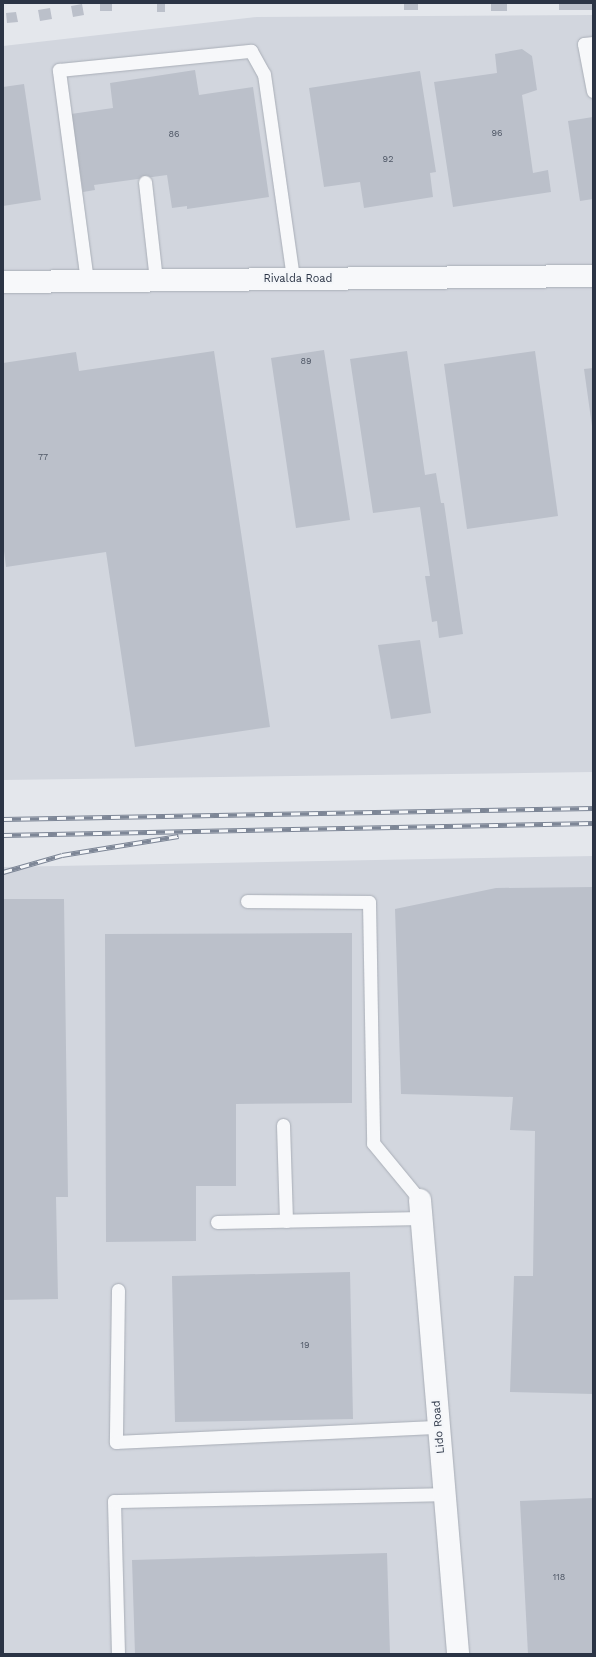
<!DOCTYPE html>
<html>
<head>
<meta charset="utf-8">
<style>
  body { margin:0 }
  #map { position:relative; width:596px; height:1657px; overflow:hidden; background:#e4e7ec; font-family:"Work Sans",sans-serif }
  div>[style] { position:absolute }
  .built>* { inset:0; background:#d2d6de }
  .building>* { inset:0; background:#bbc0ca }
  .roads { filter:drop-shadow(0 0 1px #a9aeb7) drop-shadow(0 0 1px #a9aeb7) }
  .lane>* { height:13px; margin:-6.5px; padding:0 6.5px; transform-origin:6.5px; border-radius:6.5px; background:#f7f8fa }
  .street>* { height:22px; margin:-11px; padding:0 11px; transform-origin:11px; border-radius:11px; background:#f7f8fa }
  .rail>* { height:4.5px; margin-top:-2.25px; transform-origin:0; background:repeating-linear-gradient(90deg,#f4f6f9 0 9px,#7d8696 0 18px); box-sizing:border-box; border-block:1px solid #7d8696 }
  span { translate:-50% -50%; white-space:nowrap; text-align:center; line-height:1.15; -webkit-text-stroke:4px #f4f6f9; paint-order:stroke }
  .number-label { font-size:9px; color:#4f5766 }
  .number-label span { -webkit-text-stroke-width:0 }
  .street-label { font-size:11px; color:#2b3445 }
  .frame { position:absolute; inset:0; border:4px solid #2b3445; pointer-events:none }
</style>
</head>
<body>
<div id="map">
  <div class="built">
    <i style="clip-path:polygon(593px 15px,593px 772px,3px 780px,3px 46px,257px 17px)"></i>
    <i style="clip-path:polygon(593px 856px,593px 1654px,3px 1654px,3px 867px)"></i>
  </div>
  <div class="building">
    <i style="clip-path:polygon(100px 3px,112px 3px,112px 11px,100px 11px)"></i>
    <i style="clip-path:polygon(404px 3px,418px 3px,418px 10px,404px 10px)"></i>
    <i style="clip-path:polygon(491px 3px,507px 3px,507px 11px,491px 11px)"></i>
    <i style="clip-path:polygon(559px 3px,593px 3px,593px 10px,559px 10px)"></i>
    <i style="clip-path:polygon(82px 4px,84px 15px,73px 17px,71px 6px)"></i>
    <i style="clip-path:polygon(157px 4px,165px 4px,165px 12px,157px 12px)"></i>
    <i style="clip-path:polygon(50px 8px,52px 19px,40px 21px,38px 10px)"></i>
    <i style="clip-path:polygon(16px 12px,18px 22px,7px 23px,6px 13px)"></i>
    <i style="clip-path:polygon(522px 49px,532px 56px,537px 90px,522px 95px,533px 173px,548px 170px,551px 192px,453px 207px,434px 82px,497px 73px,495px 54px)"></i>
    <i style="clip-path:polygon(195px 70px,199px 95px,253px 87px,269px 197px,187px 209px,187px 206px,172px 208px,167px 175px,94px 185px,95px 190px,83px 192px,71px 114px,113px 108px,110px 83px)"></i>
    <i style="clip-path:polygon(420px 71px,436px 172px,430px 173px,433px 197px,364px 208px,360px 182px,324px 187px,309px 88px)"></i>
    <i style="clip-path:polygon(24px 84px,41px 200px,3px 206px,3px 87px)"></i>
    <i style="clip-path:polygon(593px 117px,593px 199px,580px 201px,568px 121px)"></i>
    <i style="clip-path:polygon(324px 350px,350px 520px,296px 528px,271px 358px)"></i>
    <i style="clip-path:polygon(214px 351px,270px 727px,135px 747px,106px 552px,6px 567px,3px 543px,3px 363px,76px 352px,79px 371px)"></i>
    <i style="clip-path:polygon(407px 351px,425px 475px,436px 473px,441px 503px,444px 503px,463px 634px,439px 638px,437px 621px,432px 622px,425px 576px,430px 576px,420px 507px,373px 513px,350px 359px)"></i>
    <i style="clip-path:polygon(535px 351px,558px 516px,467px 529px,444px 364px)"></i>
    <i style="clip-path:polygon(593px 368px,593px 426px,592px 426px,584px 369px)"></i>
    <i style="clip-path:polygon(420px 640px,431px 713px,391px 719px,378px 645px)"></i>
    <i style="clip-path:polygon(593px 887px,593px 1394px,510px 1392px,514px 1276px,533px 1276px,535px 1131px,510px 1130px,513px 1097px,401px 1094px,395px 909px,496px 888px)"></i>
    <i style="clip-path:polygon(3px 899px,64px 899px,68px 1197px,56px 1197px,58px 1299px,3px 1300px)"></i>
    <i style="clip-path:polygon(352px 933px,352px 1103px,236px 1104px,236px 1186px,196px 1186px,196px 1241px,106px 1242px,105px 934px)"></i>
    <i style="clip-path:polygon(350px 1272px,353px 1419px,175px 1422px,172px 1276px)"></i>
    <i style="clip-path:polygon(593px 1498px,593px 1654px,528px 1654px,520px 1501px)"></i>
    <i style="clip-path:polygon(387px 1553px,390px 1654px,135px 1654px,132px 1560px)"></i>
  </div>
  <div class="roads">
    <div class="lane">
      <i style="left:593px;top:43px;width:9px;rotate:174deg"></i>
      <i style="left:584px;top:44px;width:48px;rotate:79.2deg"></i>
      <i style="left:145px;top:182px;width:99px;rotate:83.6deg"></i>
      <i style="left:87px;top:281px;width:213px;rotate:-97.6deg"></i>
      <i style="left:59px;top:70px;width:193px;rotate:-5.7deg"></i>
      <i style="left:251px;top:51px;width:26px;rotate:61deg"></i>
      <i style="left:264px;top:74px;width:207px;rotate:81.9deg"></i>
      <i style="left:247px;top:901px;width:122px;rotate:0.5deg"></i>
      <i style="left:369px;top:902px;width:241px;rotate:89deg"></i>
      <i style="left:373px;top:1143px;width:74px;rotate:50.5deg"></i>
      <i style="left:283px;top:1125px;width:96px;rotate:88.2deg"></i>
      <i style="left:217px;top:1222px;width:205px;rotate:-1.1deg"></i>
      <i style="left:118px;top:1290px;width:152px;rotate:90.8deg"></i>
      <i style="left:116px;top:1442px;width:323px;rotate:-2.7deg"></i>
      <i style="left:118px;top:1654px;width:153px;rotate:-91.5deg"></i>
      <i style="left:114px;top:1501px;width:331px;rotate:-1.2deg"></i>
    </div>
    <div class="street">
      <i style="left:3px;top:282px;width:590px;rotate:-0.58deg"></i>
      <i style="left:420px;top:1200px;width:456px;rotate:85.2deg"></i>
    </div>
  </div>
  <div class="rail">
    <i style="left:3px;top:819px;width:590px;rotate:-1.07deg"></i>
    <i style="left:3px;top:835px;width:590px;rotate:-1.17deg"></i>
    <i style="left:3px;top:872px;width:61px;rotate:-16.1deg"></i>
    <i style="left:62px;top:855px;width:118px;rotate:-9.3deg"></i>
  </div>
  <div class="number-label">
    <span style="left:497px;top:133px">96</span>
    <span style="left:174px;top:134px">86</span>
    <span style="left:388px;top:159px">92</span>
    <span style="left:306px;top:361px">89</span>
    <span style="left:43px;top:457px">77</span>
    <span style="left:305px;top:1345px">19</span>
    <span style="left:559px;top:1577px">118</span>
  </div>
  <div class="street-label">
    <span style="left:298px;top:279px">Rivalda Road</span>
    <span style="left:439px;top:1427px;rotate:-95deg">Lido Road</span>
  </div>
  <div class="frame"></div>
</div>
</body>
</html>
